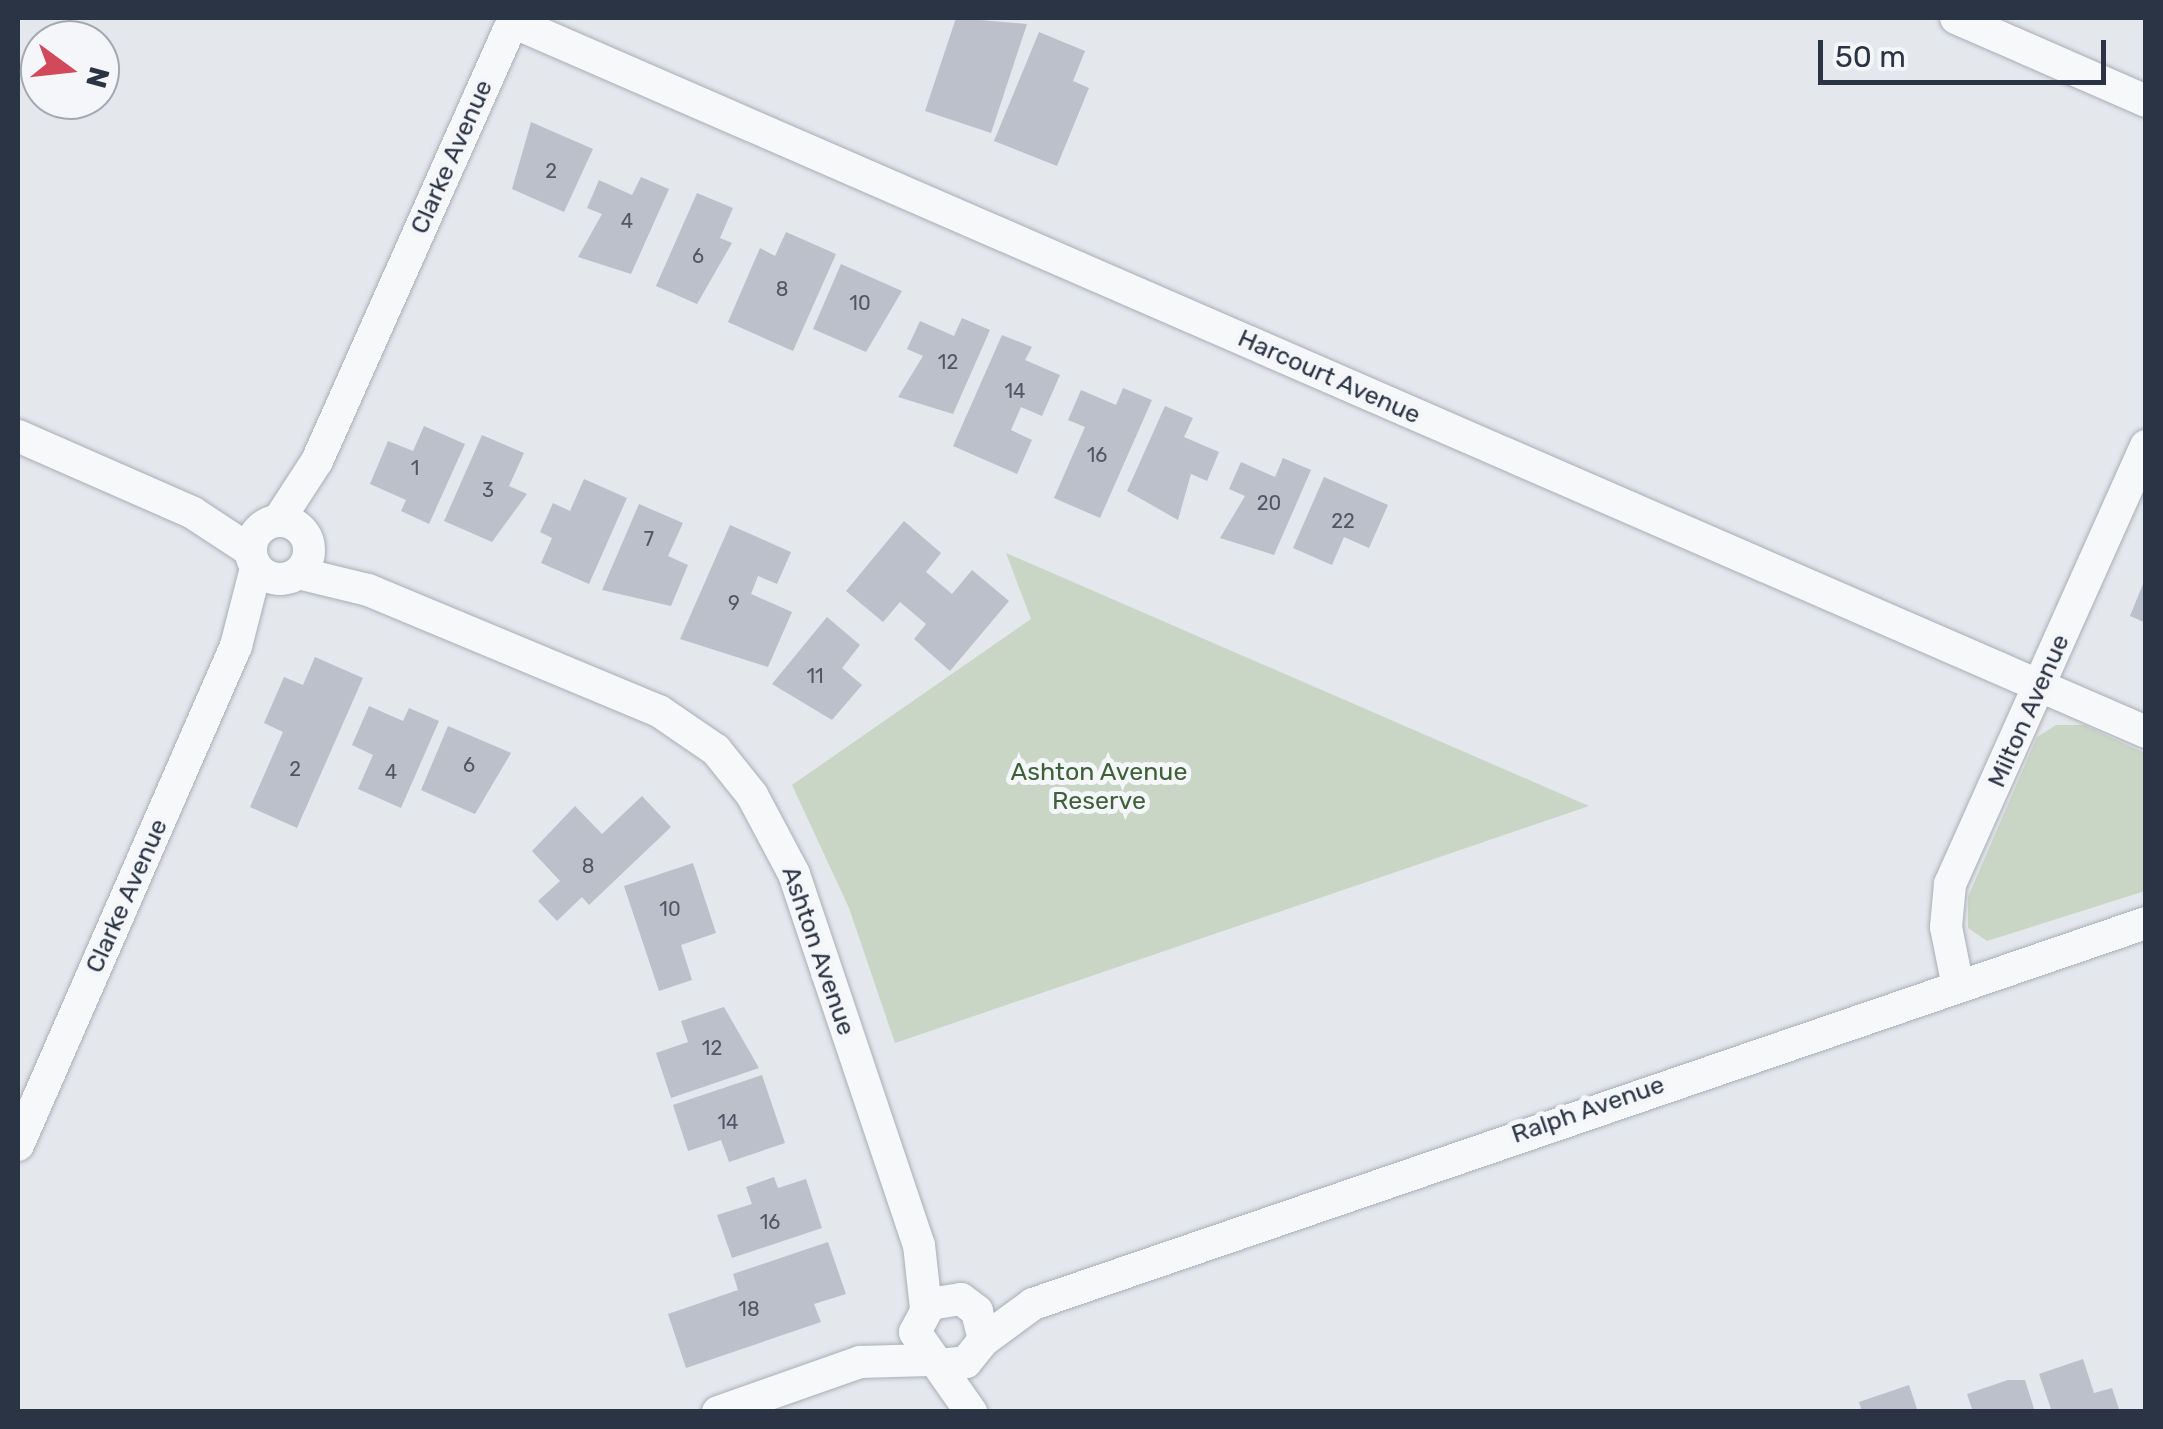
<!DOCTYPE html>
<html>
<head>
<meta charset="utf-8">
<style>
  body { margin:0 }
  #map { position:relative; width:2163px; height:1429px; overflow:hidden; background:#e4e7ec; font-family:Rubik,sans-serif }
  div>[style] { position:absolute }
  .green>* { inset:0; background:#c9d6c5 }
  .building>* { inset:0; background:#bbc0ca }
  .roads { filter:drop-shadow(0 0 2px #a9aeb7) drop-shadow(0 0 2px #a9aeb7) }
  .minor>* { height:32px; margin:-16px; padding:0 16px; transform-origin:16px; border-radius:16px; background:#f7f8fa }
  .minor>.ring { margin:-16px; padding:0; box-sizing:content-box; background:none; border:32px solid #f7f8fa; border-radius:50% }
  span { translate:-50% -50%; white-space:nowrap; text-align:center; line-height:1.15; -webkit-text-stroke:10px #f4f6f9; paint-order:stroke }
  .number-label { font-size:20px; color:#4f5766 }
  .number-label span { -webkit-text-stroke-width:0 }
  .street-label { font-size:25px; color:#2b3445 }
  .park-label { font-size:25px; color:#3f6138 }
  .frame { position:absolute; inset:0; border:20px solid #2b3445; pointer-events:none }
  .north { position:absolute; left:20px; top:20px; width:100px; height:100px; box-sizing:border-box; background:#f4f6f9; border:2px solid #a4a8b1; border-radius:50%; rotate:105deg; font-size:28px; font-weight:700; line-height:40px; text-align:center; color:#2b3445 }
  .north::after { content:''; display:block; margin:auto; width:35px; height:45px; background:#d1495b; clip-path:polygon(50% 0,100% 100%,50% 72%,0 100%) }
  .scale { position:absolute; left:1818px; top:40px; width:288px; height:45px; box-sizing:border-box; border:5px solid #2b3445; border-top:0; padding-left:12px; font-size:30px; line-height:35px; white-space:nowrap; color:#2b3445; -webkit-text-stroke:8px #f4f6f9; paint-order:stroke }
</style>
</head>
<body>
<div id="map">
  <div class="green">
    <i style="clip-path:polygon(1006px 553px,1589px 806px,895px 1043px,849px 908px,792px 785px,1031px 619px)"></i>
    <i style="clip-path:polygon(2056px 725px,2084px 725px,2145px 753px,2145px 891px,1987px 941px,1968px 928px,1968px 897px,2037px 737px)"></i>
  </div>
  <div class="building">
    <i style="clip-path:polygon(956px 18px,1027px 24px,991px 133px,925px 111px)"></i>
    <i style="clip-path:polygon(1039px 32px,1085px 51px,1073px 81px,1089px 88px,1057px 166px,994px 141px)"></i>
    <i style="clip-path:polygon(531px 122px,593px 149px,564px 212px,512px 189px)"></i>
    <i style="clip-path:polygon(641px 177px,669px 189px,631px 274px,578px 257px,602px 214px,587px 208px,599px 180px,632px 195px)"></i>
    <i style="clip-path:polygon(697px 193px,733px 208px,720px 238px,732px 243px,697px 304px,656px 286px)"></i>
    <i style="clip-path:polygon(786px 232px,836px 254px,793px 351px,728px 322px,760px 248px,775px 256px)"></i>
    <i style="clip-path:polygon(841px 264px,902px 291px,866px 352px,813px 329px)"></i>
    <i style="clip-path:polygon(962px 318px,990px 330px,953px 414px,898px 397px,923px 356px,907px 349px,920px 321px,954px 336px)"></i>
    <i style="clip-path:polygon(1002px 335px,1032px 347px,1025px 360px,1060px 375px,1042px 416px,1021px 407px,1011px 430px,1032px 440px,1017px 474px,953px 446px)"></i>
    <i style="clip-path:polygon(1123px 388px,1152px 400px,1100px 518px,1054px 498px,1085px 427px,1068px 420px,1081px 390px,1116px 405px)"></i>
    <i style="clip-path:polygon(1165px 406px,1193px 418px,1184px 437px,1219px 452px,1207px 481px,1191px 474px,1178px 520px,1127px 491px)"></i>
    <i style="clip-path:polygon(424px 426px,465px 444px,429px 524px,401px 511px,406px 500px,370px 484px,388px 441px,413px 451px)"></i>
    <i style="clip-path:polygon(482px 435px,524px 453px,509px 486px,527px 494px,492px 542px,444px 521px)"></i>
    <i style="clip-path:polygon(1283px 458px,1311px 470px,1274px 555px,1220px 538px,1245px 496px,1229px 489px,1241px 462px,1275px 477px)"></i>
    <i style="clip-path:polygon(1324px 477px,1388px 505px,1369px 548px,1344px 537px,1332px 565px,1293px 548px)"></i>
    <i style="clip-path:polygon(584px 479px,627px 498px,589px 584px,541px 563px,552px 538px,540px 532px,553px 503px,570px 511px)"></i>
    <i style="clip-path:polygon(639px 504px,683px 523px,668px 556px,688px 565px,671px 606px,602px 590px)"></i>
    <i style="clip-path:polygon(904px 521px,941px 553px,926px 572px,952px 594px,972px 570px,1009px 601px,950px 671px,914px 639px,926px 624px,900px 602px,883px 622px,846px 591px)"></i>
    <i style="clip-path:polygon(730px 525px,791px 552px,777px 584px,758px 576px,751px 594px,792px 612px,768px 667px,680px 639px)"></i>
    <i style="clip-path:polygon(2145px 579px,2146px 579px,2146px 623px,2130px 616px)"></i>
    <i style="clip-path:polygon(827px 617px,860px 645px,842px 668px,862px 685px,832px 720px,772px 684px)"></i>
    <i style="clip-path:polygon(315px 657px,363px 678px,297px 828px,250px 807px,283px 732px,264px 723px,284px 677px,303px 685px)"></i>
    <i style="clip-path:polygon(369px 706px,403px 721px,409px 708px,439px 721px,401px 808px,358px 789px,373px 755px,352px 745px)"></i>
    <i style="clip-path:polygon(448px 726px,511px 753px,475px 814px,421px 790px)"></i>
    <i style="clip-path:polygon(642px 796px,671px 827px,589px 905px,582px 897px,557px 921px,538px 901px,560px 881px,532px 851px,575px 806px,602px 834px)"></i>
    <i style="clip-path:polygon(693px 863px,716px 933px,681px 945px,692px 980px,659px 991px,624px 886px)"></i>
    <i style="clip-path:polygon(724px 1007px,759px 1068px,671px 1098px,656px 1053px,688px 1042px,681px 1021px)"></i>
    <i style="clip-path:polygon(762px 1075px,785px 1143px,729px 1162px,721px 1140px,688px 1151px,673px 1105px)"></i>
    <i style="clip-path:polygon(774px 1177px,778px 1188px,806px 1179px,822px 1228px,732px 1258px,717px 1215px,752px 1204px,746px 1187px)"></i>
    <i style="clip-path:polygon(828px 1242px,846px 1294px,814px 1304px,821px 1322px,686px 1368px,668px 1314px,738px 1290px,733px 1274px)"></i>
    <i style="clip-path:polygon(2083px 1359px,2094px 1393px,2112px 1388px,2120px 1412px,2052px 1412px,2039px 1374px)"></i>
    <i style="clip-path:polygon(2008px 1380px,2025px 1380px,2035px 1412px,1973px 1412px,1967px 1394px)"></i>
    <i style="clip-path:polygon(1909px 1385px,1918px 1412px,1862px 1412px,1859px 1402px)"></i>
  </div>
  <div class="roads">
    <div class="minor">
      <i style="left:1956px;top:18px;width:207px;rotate:23.6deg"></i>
      <i style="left:513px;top:22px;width:1781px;rotate:23.5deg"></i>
      <i style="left:18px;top:436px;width:191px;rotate:23.7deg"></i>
      <i style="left:193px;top:513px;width:69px;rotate:33.2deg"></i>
      <i class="ring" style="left:251px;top:521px;width:26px;height:26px"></i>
      <i style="left:278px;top:521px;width:72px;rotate:-57deg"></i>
      <i style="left:317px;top:461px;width:485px;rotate:-66deg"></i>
      <i style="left:298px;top:573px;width:72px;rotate:13.7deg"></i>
      <i style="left:368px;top:590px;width:315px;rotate:22.6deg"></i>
      <i style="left:659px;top:711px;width:69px;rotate:34.4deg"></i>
      <i style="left:716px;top:750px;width:58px;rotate:51.3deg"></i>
      <i style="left:752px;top:795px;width:89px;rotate:62deg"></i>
      <i style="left:794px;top:874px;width:391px;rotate:71.4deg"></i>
      <i style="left:919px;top:1245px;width:63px;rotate:83.7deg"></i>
      <i style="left:1957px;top:982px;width:56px;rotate:-101.3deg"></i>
      <i style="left:1946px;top:927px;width:43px;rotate:-84.7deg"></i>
      <i style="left:1950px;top:884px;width:480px;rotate:-65.9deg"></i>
      <i style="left:18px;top:1145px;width:545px;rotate:-66.4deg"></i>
      <i style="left:236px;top:646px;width:81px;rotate:-75.6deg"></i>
      <i style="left:984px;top:1340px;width:61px;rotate:-36.3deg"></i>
      <i style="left:1033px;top:1304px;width:1176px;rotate:-18.9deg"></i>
      <i style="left:939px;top:1365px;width:27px;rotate:-6deg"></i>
      <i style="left:966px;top:1362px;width:28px;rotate:-51deg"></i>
      <i style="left:984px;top:1340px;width:30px;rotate:-104deg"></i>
      <i style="left:977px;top:1311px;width:20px;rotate:-143deg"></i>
      <i style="left:961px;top:1299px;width:31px;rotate:171deg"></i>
      <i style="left:930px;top:1304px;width:32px;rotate:118deg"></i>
      <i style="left:915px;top:1332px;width:98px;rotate:55deg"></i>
      <i style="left:718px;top:1412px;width:151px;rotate:-19.4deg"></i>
      <i style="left:860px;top:1362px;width:69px;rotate:-1.7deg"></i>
    </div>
  </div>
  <div class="number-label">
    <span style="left:551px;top:171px">2</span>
    <span style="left:627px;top:221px">4</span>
    <span style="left:698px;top:256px">6</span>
    <span style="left:782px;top:289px">8</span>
    <span style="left:860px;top:303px">10</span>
    <span style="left:948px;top:362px">12</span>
    <span style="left:1015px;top:391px">14</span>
    <span style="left:1097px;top:455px">16</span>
    <span style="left:415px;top:468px">1</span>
    <span style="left:488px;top:490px">3</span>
    <span style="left:1269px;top:503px">20</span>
    <span style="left:1343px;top:521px">22</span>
    <span style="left:649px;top:539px">7</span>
    <span style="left:734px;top:603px">9</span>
    <span style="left:815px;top:676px">11</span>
    <span style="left:469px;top:765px">6</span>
    <span style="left:295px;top:769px">2</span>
    <span style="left:391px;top:772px">4</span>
    <span style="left:588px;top:866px">8</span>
    <span style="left:670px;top:909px">10</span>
    <span style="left:712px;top:1048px">12</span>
    <span style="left:728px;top:1122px">14</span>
    <span style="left:770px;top:1222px">16</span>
    <span style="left:749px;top:1309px">18</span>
  </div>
  <div class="street-label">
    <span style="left:452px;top:157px;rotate:-66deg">Clarke Avenue</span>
    <span style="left:1329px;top:377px;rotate:24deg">Harcourt Avenue</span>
    <span style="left:2029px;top:711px;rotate:-66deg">Milton Avenue</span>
    <span style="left:127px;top:896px;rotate:-66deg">Clarke Avenue</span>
    <span style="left:818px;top:951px;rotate:71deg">Ashton Avenue</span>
    <span style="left:1588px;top:1110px;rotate:-19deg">Ralph Avenue</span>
  </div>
  <div class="park-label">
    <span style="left:1099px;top:787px">Ashton Avenue<br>Reserve</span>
  </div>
  <div class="frame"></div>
  <div class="north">N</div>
  <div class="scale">50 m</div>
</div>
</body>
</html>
